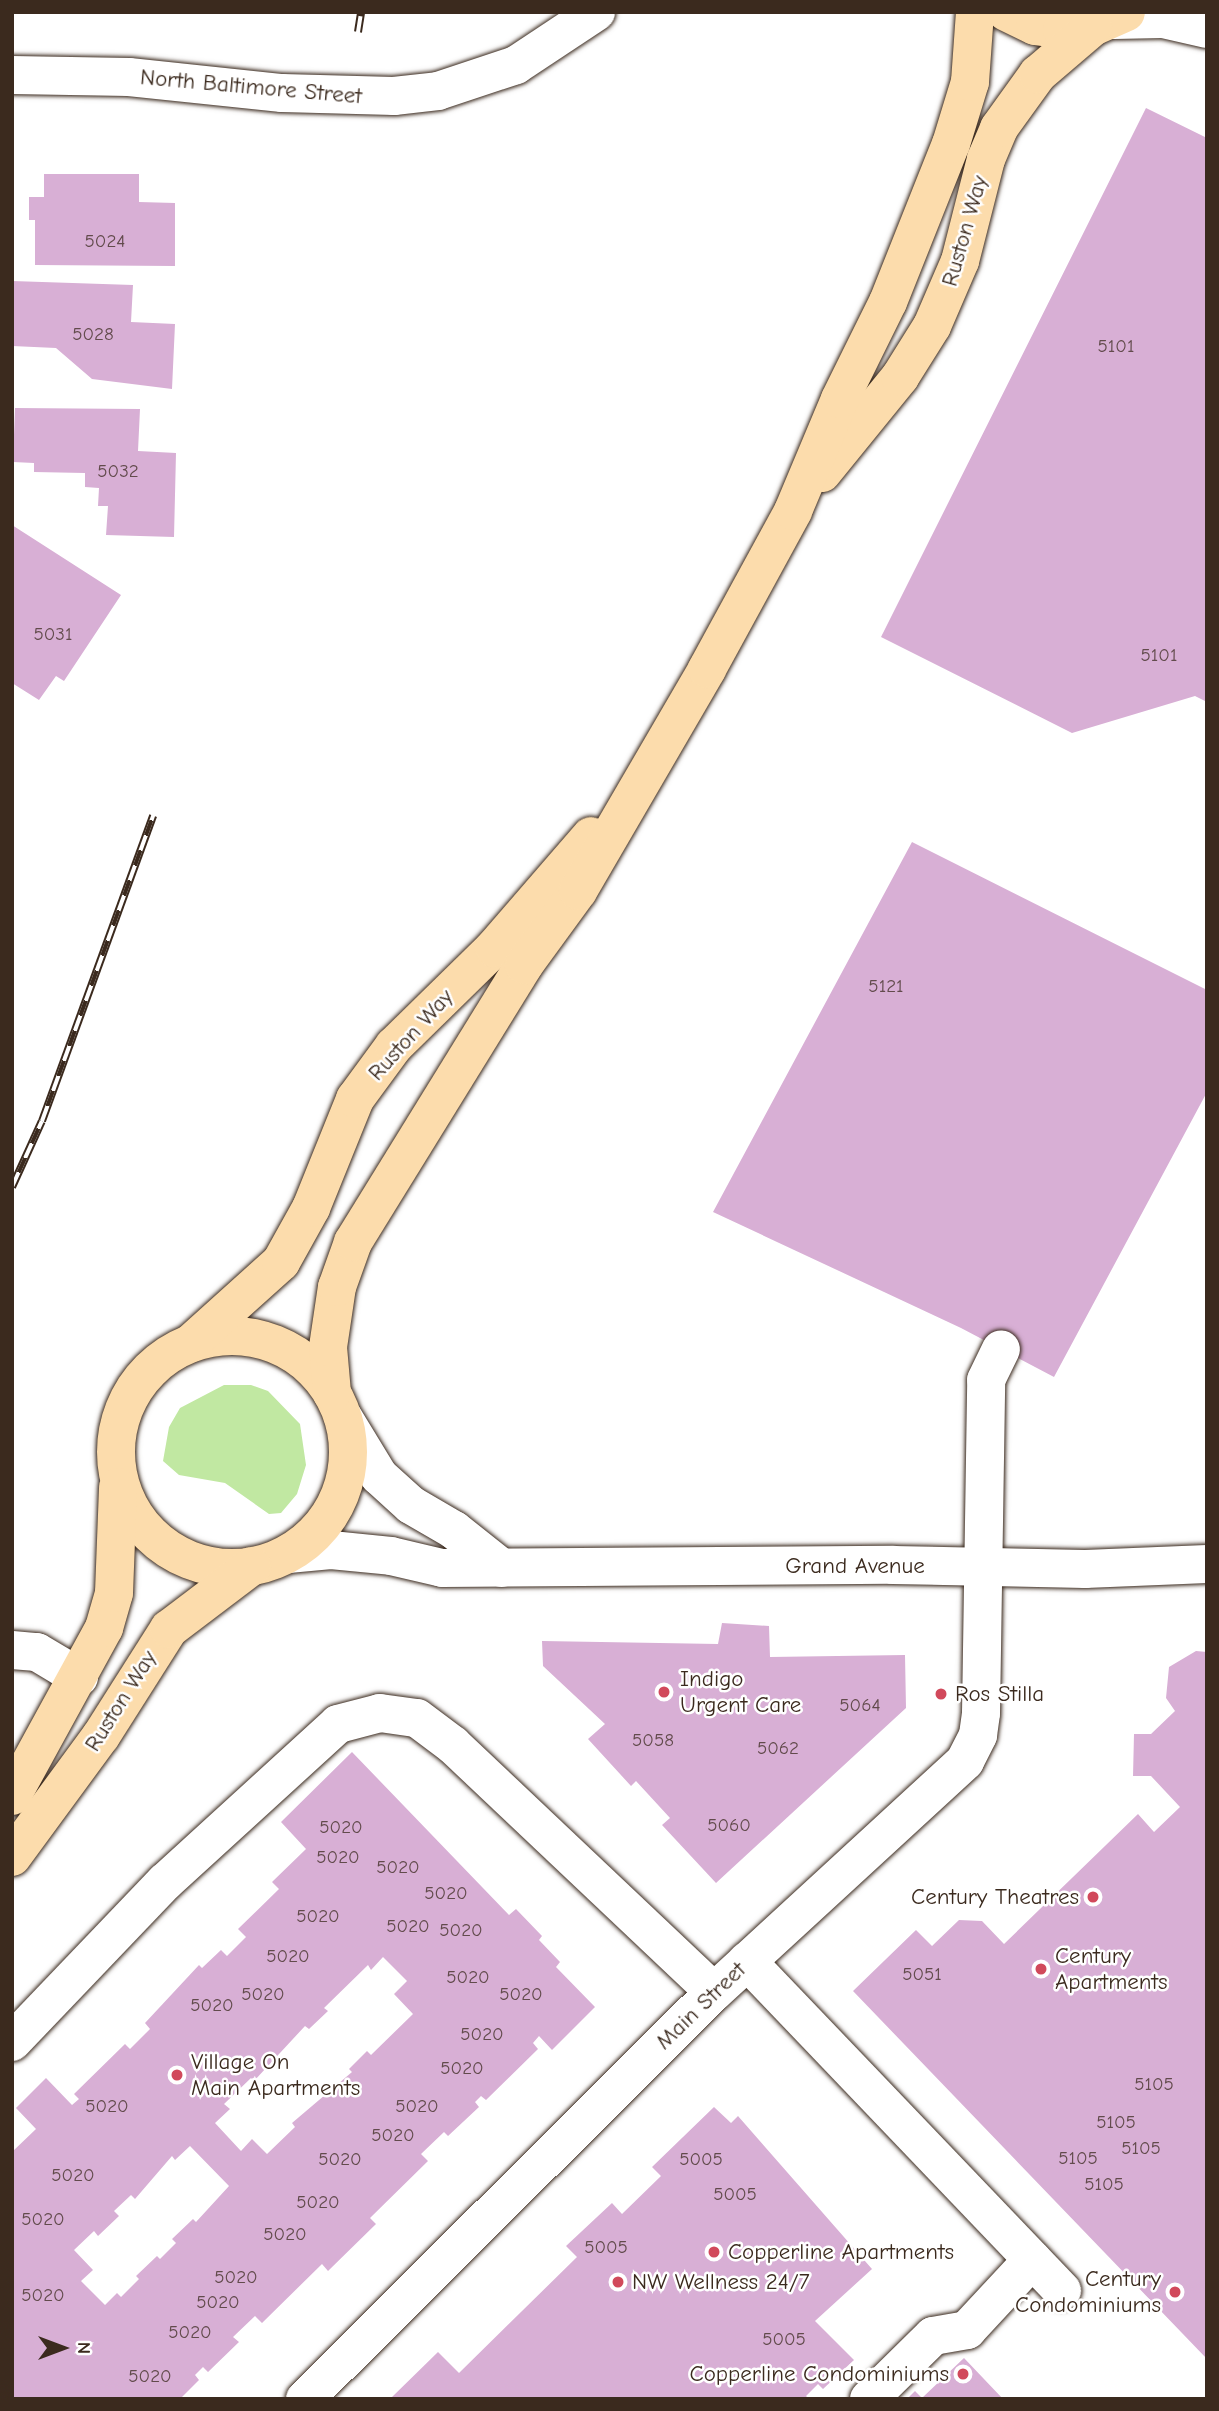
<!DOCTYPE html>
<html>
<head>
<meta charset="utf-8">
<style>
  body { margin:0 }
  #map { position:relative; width:1219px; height:2411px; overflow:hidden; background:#fff; font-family:"Comic Neue",sans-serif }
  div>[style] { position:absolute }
  .green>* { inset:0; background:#c1e8a2 }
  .building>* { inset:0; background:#d8afd5 }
  .roads { filter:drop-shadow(0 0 2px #3b2a1e) drop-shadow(0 0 2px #3b2a1e) }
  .minor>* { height:38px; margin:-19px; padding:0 19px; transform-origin:19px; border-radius:19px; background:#fff }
  .major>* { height:38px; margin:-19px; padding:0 19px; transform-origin:19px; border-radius:19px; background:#fcdcac }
  .major>.ring { margin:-19px; padding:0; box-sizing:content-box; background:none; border:38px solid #fcdcac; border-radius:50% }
  .rail>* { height:8px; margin-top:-4px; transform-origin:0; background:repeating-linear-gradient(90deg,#fff 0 16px,#3b2a1e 0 32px); box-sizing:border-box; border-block:2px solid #3b2a1e }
  .dots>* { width:19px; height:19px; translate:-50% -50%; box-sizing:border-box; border:4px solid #fff; border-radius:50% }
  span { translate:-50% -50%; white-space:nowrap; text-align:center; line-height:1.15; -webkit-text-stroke:5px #fff; paint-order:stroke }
  .number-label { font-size:19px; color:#624b4c }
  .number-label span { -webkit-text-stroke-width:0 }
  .street-label { font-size:23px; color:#3b2a1e }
  .poi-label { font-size:23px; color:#3b2a1e }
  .left { translate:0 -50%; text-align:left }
  .right { translate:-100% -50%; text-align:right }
  .frame { position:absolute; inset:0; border:14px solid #3b2a1e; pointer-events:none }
  .north { position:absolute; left:28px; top:2313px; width:70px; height:70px; -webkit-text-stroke:5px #fff; paint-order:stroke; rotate:90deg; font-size:19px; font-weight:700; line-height:28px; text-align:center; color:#3b2a1e }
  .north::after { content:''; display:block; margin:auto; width:24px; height:32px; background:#3b2a1e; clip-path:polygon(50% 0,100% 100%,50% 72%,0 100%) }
</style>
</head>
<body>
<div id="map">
  <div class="green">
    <i style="clip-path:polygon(224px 1385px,251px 1385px,268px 1391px,300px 1424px,306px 1465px,297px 1494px,281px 1513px,269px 1514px,225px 1483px,179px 1475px,163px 1461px,169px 1427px,180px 1408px)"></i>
  </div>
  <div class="building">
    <i style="clip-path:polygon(1146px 108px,1207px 138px,1207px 702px,1195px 696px,1072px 733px,881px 637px)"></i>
    <i style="clip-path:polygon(44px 174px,139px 174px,139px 202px,175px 203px,175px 266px,35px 265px,35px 220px,29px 220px,29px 197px,44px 197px)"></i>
    <i style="clip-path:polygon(12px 281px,133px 285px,131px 322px,175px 324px,172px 389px,92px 379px,56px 348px,12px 346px)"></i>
    <i style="clip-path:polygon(15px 408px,140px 409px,138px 451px,176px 453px,174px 537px,106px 535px,108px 506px,98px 506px,99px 488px,85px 487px,85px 473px,34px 472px,34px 463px,13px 462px)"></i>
    <i style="clip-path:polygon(12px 525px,121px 595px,64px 681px,56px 676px,39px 700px,12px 683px)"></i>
    <i style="clip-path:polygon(912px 842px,1207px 990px,1207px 1092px,1054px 1377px,961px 1328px,713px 1212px)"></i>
    <i style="clip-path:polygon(722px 1623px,769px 1626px,770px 1657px,905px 1655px,906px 1708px,716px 1883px,662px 1825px,670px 1818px,636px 1781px,631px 1786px,588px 1739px,605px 1724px,543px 1666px,542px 1641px,718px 1644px)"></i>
    <i style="clip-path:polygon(1196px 1651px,1207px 1652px,1207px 2359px,853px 1991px,916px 1930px,932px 1946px,959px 1920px,982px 1921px,1004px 1944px,1138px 1814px,1154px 1832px,1180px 1807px,1151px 1776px,1133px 1776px,1134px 1734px,1151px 1734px,1175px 1711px,1166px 1698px,1169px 1667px)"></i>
    <i style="clip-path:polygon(evenodd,352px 1752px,509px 1915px,516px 1909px,542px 1936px,539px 1940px,560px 1962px,556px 1967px,595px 2007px,552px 2050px,539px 2036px,533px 2043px,538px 2049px,486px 2100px,481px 2096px,475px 2102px,479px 2107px,448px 2136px,444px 2132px,421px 2154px,428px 2161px,370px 2218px,376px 2224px,328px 2271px,322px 2264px,262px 2323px,255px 2316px,233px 2337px,239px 2342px,208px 2372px,203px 2367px,195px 2375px,199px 2380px,180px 2399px,12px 2399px,12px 2152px,36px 2129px,16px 2108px,46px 2078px,72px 2105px,79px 2099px,74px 2094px,125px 2044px,130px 2049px,150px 2029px,145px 2023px,199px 1965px,202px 1968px,221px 1950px,227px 1956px,246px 1937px,238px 1929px,279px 1889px,272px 1882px,306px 1849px,281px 1822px,352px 1752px,383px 1957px,407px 1981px,394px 1994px,413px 2014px,371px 2055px,367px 2051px,349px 2069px,352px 2072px,292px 2123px,295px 2127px,267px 2154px,252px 2139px,241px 2151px,215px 2123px,230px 2109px,224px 2104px,251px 2078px,254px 2081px,305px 2026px,309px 2029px,328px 2011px,324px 2008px,368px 1965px,371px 1970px,383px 1957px,352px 1752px,190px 2146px,229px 2186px,196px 2222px,193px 2219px,172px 2239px,176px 2243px,160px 2259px,157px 2256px,136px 2276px,139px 2279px,121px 2297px,117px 2293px,105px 2305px,81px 2281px,93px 2270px,74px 2250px,94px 2231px,98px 2236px,119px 2216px,114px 2211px,131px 2195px,135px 2199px,172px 2156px,175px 2160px,190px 2146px)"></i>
    <i style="clip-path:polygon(714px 2107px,731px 2123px,738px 2116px,872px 2269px,815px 2321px,854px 2360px,823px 2389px,818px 2384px,806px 2396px,809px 2399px,392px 2397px,438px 2352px,459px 2373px,577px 2257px,566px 2246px,612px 2203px,622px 2214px,661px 2176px,652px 2167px)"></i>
    <i style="clip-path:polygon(964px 2358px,1003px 2399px,907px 2399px,915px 2391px,922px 2398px)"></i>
  </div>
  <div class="roads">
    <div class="minor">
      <i style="left:1114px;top:20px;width:49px;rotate:-1.2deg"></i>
      <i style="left:1163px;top:19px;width:45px;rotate:12.8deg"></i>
      <i style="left:12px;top:75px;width:117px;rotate:1deg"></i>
      <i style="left:129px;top:77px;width:154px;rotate:6deg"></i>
      <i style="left:282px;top:93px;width:112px;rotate:1.5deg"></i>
      <i style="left:394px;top:96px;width:44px;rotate:-6.5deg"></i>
      <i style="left:438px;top:91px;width:82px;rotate:-18.4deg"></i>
      <i style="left:516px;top:65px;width:96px;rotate:-33.5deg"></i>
      <i style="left:343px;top:1417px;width:69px;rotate:58.6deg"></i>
      <i style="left:379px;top:1476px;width:43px;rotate:42.2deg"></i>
      <i style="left:411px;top:1505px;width:50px;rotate:30.2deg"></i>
      <i style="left:454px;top:1530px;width:61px;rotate:38.4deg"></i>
      <i style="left:288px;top:1554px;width:43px;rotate:-5.3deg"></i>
      <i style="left:331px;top:1550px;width:60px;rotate:5.7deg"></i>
      <i style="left:391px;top:1556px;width:52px;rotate:13.2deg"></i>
      <i style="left:442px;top:1568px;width:451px;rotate:-0.4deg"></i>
      <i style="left:893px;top:1565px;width:192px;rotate:1.2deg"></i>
      <i style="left:1085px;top:1569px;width:122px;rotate:-2.3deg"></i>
      <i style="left:12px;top:1650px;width:25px;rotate:5deg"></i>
      <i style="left:37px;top:1652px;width:49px;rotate:30.8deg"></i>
      <i style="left:747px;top:1961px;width:456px;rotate:46.3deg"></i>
      <i style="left:12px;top:2042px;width:221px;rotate:-46.3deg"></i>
      <i style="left:165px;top:1882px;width:234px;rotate:-42.4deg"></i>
      <i style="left:338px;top:1724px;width:43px;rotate:-14.7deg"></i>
      <i style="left:380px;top:1713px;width:37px;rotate:8deg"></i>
      <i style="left:417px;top:1718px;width:45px;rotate:36.9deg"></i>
      <i style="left:453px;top:1745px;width:359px;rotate:43.4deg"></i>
      <i style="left:305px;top:2399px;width:577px;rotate:-44.86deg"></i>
      <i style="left:714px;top:1992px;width:341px;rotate:-42.6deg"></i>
      <i style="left:965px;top:1761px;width:29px;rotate:-63deg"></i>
      <i style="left:978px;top:1735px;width:22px;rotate:-82deg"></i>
      <i style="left:981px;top:1713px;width:333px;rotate:-89.1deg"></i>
      <i style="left:986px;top:1380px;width:34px;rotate:-64deg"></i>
      <i style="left:869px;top:2399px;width:90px;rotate:-44.5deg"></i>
      <i style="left:933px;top:2336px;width:35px;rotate:-10deg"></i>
      <i style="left:967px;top:2330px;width:96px;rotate:-47.1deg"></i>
    </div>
    <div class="major">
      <i style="left:1006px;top:12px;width:32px;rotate:26deg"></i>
      <i style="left:1035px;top:26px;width:27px;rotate:8deg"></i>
      <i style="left:1062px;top:30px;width:31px;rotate:-6deg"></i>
      <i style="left:1093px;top:27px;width:36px;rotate:-24deg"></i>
      <i style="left:822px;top:473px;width:124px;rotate:-50.9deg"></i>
      <i style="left:900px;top:377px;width:60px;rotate:-57.9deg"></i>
      <i style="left:932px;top:326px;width:71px;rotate:-66.7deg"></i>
      <i style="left:960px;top:261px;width:105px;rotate:-75.7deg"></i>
      <i style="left:986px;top:159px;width:34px;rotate:-67deg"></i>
      <i style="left:999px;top:128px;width:67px;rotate:-54.2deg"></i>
      <i style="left:1038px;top:74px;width:72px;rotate:-40.5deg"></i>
      <i class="ring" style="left:116px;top:1336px;width:194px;height:194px"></i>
      <i style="left:191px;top:1343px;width:121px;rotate:-42deg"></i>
      <i style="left:281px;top:1262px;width:62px;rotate:-60.9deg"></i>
      <i style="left:311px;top:1208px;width:118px;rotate:-68deg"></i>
      <i style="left:355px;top:1099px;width:66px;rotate:-53.7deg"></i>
      <i style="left:394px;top:1046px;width:140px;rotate:-44.4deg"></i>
      <i style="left:494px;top:948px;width:148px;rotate:-49.1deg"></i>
      <i style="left:332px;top:1393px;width:46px;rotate:-95deg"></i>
      <i style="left:328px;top:1347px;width:61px;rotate:-81.5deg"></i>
      <i style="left:337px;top:1287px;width:48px;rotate:-70.4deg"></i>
      <i style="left:353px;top:1242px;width:326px;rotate:-58.3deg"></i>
      <i style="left:524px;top:965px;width:92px;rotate:-53.9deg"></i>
      <i style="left:578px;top:891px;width:257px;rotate:-59.8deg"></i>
      <i style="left:707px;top:669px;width:180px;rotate:-61.4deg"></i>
      <i style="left:793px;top:511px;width:121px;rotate:-67.2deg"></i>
      <i style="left:840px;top:399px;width:108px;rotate:-63.7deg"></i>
      <i style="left:888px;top:302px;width:170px;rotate:-68.3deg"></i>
      <i style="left:951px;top:144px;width:65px;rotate:-73deg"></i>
      <i style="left:970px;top:82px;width:70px;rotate:-85.9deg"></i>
      <i style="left:12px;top:1796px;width:192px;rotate:-61.3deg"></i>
      <i style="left:104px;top:1628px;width:36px;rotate:-74deg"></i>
      <i style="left:114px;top:1593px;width:106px;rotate:-87.8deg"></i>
      <i style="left:12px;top:1857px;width:150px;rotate:-53.7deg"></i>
      <i style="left:101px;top:1736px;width:127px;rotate:-57.6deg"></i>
      <i style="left:169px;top:1629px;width:104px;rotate:-37.2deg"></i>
    </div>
  </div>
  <div class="rail">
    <i style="left:358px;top:32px;width:20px;rotate:-81deg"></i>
    <i style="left:12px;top:1187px;width:72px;rotate:-65.6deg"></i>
    <i style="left:42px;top:1121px;width:325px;rotate:-70deg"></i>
  </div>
  <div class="dots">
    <i style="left:664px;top:1692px;background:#d1495b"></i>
    <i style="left:941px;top:1694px;background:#d1495b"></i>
    <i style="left:1093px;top:1897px;background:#d1495b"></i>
    <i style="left:1041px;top:1969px;background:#d1495b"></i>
    <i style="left:177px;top:2075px;background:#d1495b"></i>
    <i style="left:714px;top:2252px;background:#d1495b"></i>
    <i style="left:618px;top:2282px;background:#d1495b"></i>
    <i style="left:1175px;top:2292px;background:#d1495b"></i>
    <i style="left:963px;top:2374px;background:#d1495b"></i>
  </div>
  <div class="number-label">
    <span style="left:105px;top:242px">5024</span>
    <span style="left:93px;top:335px">5028</span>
    <span style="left:1116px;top:347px">5101</span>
    <span style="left:118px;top:472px">5032</span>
    <span style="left:53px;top:635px">5031</span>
    <span style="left:1159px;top:656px">5101</span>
    <span style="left:886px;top:987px">5121</span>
    <span style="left:860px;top:1706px">5064</span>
    <span style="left:653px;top:1741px">5058</span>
    <span style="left:778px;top:1749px">5062</span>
    <span style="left:729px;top:1826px">5060</span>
    <span style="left:341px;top:1828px">5020</span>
    <span style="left:338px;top:1858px">5020</span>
    <span style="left:398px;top:1868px">5020</span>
    <span style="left:446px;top:1894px">5020</span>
    <span style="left:318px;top:1917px">5020</span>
    <span style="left:408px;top:1927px">5020</span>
    <span style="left:461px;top:1931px">5020</span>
    <span style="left:288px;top:1957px">5020</span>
    <span style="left:922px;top:1975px">5051</span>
    <span style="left:468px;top:1978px">5020</span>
    <span style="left:263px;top:1995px">5020</span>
    <span style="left:521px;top:1995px">5020</span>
    <span style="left:212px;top:2006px">5020</span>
    <span style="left:482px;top:2035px">5020</span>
    <span style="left:462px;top:2069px">5020</span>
    <span style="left:1154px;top:2085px">5105</span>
    <span style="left:107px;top:2107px">5020</span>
    <span style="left:417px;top:2107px">5020</span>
    <span style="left:1116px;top:2123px">5105</span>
    <span style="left:393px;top:2136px">5020</span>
    <span style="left:1141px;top:2149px">5105</span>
    <span style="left:1078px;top:2159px">5105</span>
    <span style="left:340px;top:2160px">5020</span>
    <span style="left:701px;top:2160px">5005</span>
    <span style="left:73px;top:2176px">5020</span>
    <span style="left:1104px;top:2185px">5105</span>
    <span style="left:735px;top:2195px">5005</span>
    <span style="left:318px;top:2203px">5020</span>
    <span style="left:43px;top:2220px">5020</span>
    <span style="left:285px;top:2235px">5020</span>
    <span style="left:606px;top:2248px">5005</span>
    <span style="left:236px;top:2278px">5020</span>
    <span style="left:43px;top:2296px">5020</span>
    <span style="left:218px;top:2303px">5020</span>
    <span style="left:190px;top:2333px">5020</span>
    <span style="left:784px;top:2340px">5005</span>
    <span style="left:150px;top:2377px">5020</span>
  </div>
  <div class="street-label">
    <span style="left:251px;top:87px;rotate:5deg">North Baltimore Street</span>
    <span style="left:965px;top:231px;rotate:-74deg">Ruston Way</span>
    <span style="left:411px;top:1035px;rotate:-48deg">Ruston Way</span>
    <span style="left:855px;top:1566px">Grand Avenue</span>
    <span style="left:121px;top:1701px;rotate:-58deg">Ruston Way</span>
    <span style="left:701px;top:2006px;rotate:-44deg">Main Street</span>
  </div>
  <div class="poi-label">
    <span class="left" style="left:680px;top:1692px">Indigo<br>Urgent Care</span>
    <span class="left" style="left:955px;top:1694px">Ros Stilla</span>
    <span class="right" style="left:1079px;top:1897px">Century Theatres</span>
    <span class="left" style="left:1055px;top:1969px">Century<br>Apartments</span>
    <span class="left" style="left:191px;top:2075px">Village On<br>Main Apartments</span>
    <span class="left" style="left:728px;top:2252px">Copperline Apartments</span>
    <span class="right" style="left:1161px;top:2292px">Century<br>Condominiums</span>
    <span class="left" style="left:632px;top:2282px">NW Wellness 24/7</span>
    <span class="right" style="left:949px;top:2374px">Copperline Condominiums</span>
  </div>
  <div class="frame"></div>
  <div class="north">N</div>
</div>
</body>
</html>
